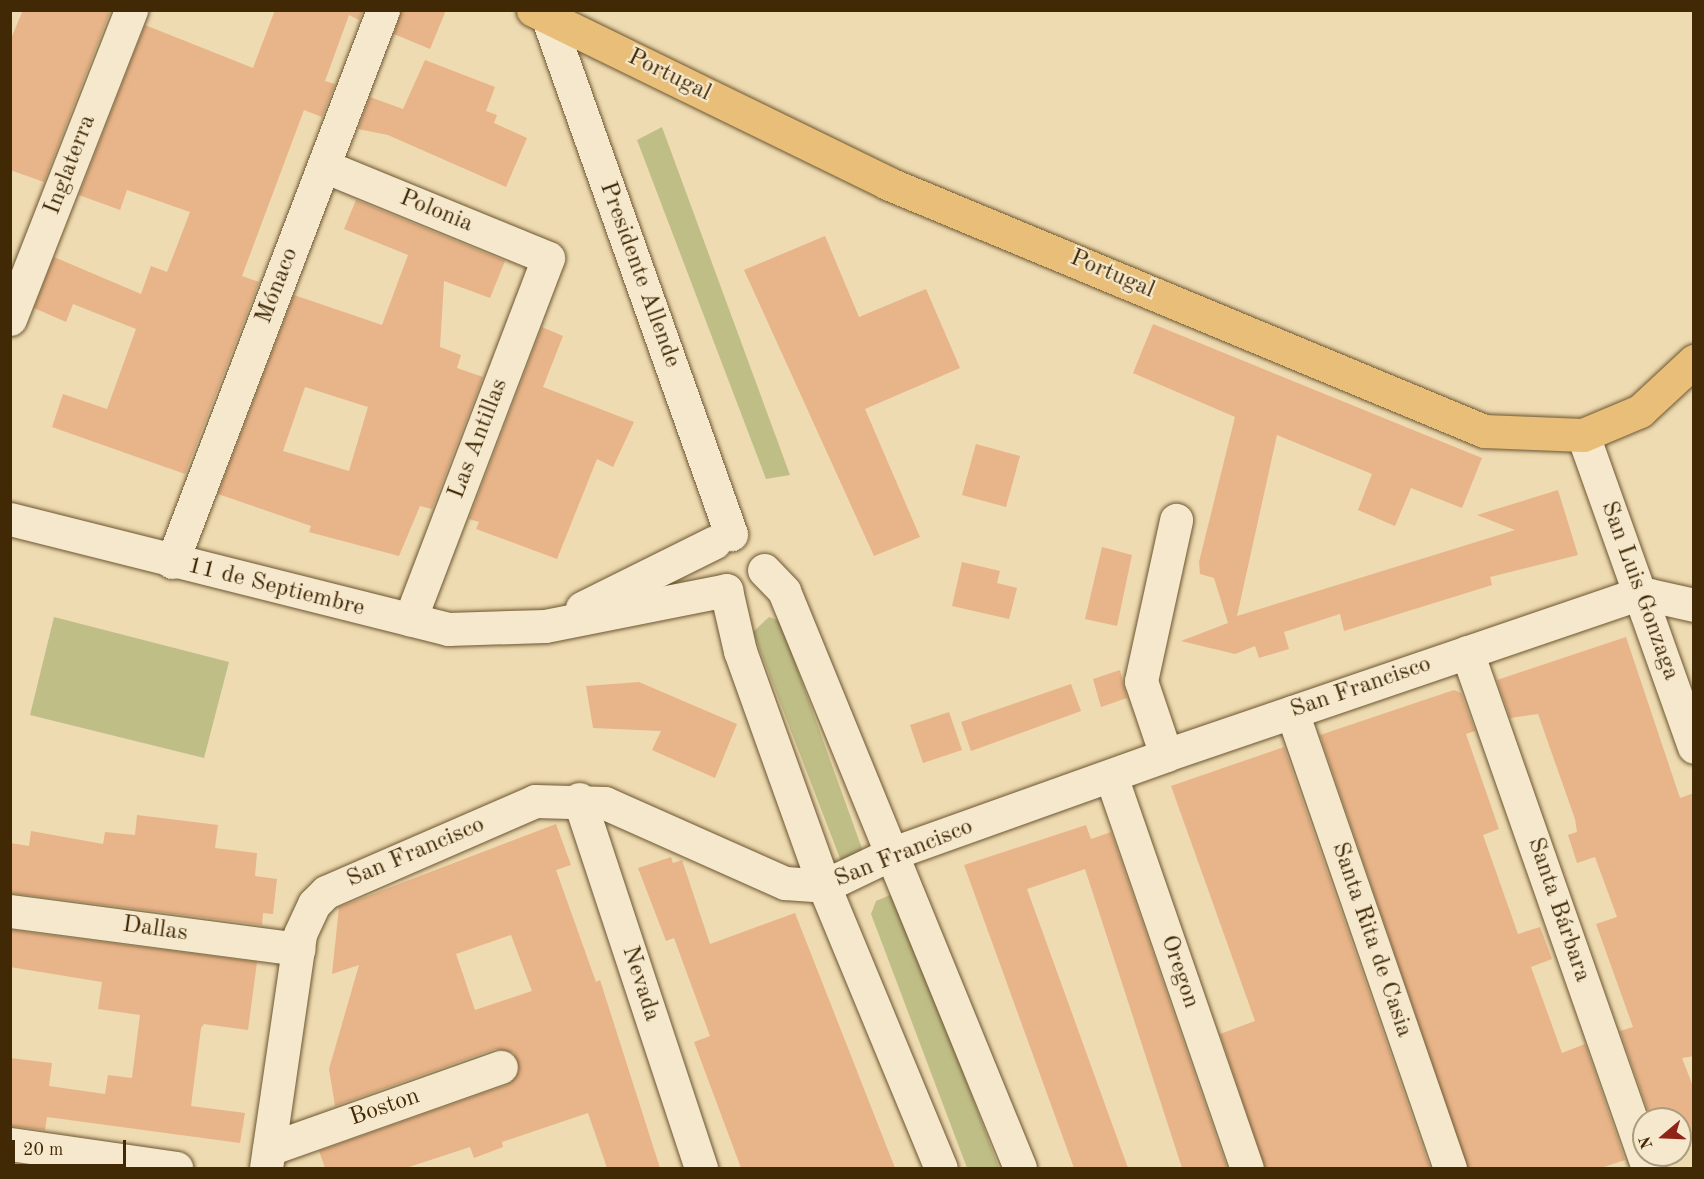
<!DOCTYPE html>
<html>
<head>
<meta charset="utf-8">
<style>
  body { margin:0 }
  #map { position:relative; width:1704px; height:1179px; overflow:hidden; background:#efdbb1; font-family:"Old Standard TT",serif }
  div>[style] { position:absolute }
  .green>* { inset:0; background:#c0be87 }
  .building>* { inset:0; background:#e8b489 }
  .roads { filter:drop-shadow(0 0 2px #6c5631) drop-shadow(0 0 2px #6c5631) }
  .minor>* { height:33px; margin:-16.5px; padding:0 16.5px; transform-origin:16.5px; border-radius:16.5px; background:#f5e8cc }
  .major>* { height:33px; margin:-16.5px; padding:0 16.5px; transform-origin:16.5px; border-radius:16.5px; background:#e8be78 }
  span { translate:-50% -50%; white-space:nowrap; text-align:center; line-height:1.15; -webkit-text-stroke:4.5px #f5e8cc; paint-order:stroke }
  .street-label { font-size:24px; color:#412906 }
  .frame { position:absolute; inset:0; border:12px solid #412906; pointer-events:none }
  .north { position:absolute; left:1632px; top:1107px; width:60px; height:60px; box-sizing:border-box; background:#f5e8cc; border:2px solid #ad9c7d; border-radius:50%; rotate:251deg; font-size:16px; font-weight:700; line-height:24px; text-align:center; color:#412906 }
  .north::after { content:''; display:block; margin:auto; width:21px; height:27px; background:#8f2418; clip-path:polygon(50% 0,100% 100%,50% 72%,0 100%) }
  .scale { position:absolute; left:12px; top:1140px; width:114px; height:27px; box-sizing:border-box; border:3px solid #412906; border-top:0; padding-left:8px; font-size:18px; line-height:21px; white-space:nowrap; color:#412906; -webkit-text-stroke:4px #f5e8cc; paint-order:stroke }
</style>
</head>
<body>
<div id="map">
  <div class="green">
    <i style="clip-path:polygon(662px 127px,790px 475px,766px 479px,637px 140px)"></i>
    <i style="clip-path:polygon(54px 617px,229px 662px,204px 758px,30px 715px)"></i>
    <i style="clip-path:polygon(769px 617px,780px 621px,864px 854px,841px 861px,753px 632px)"></i>
    <i style="clip-path:polygon(890px 895px,901px 908px,999px 1168px,967px 1168px,871px 914px,876px 901px)"></i>
  </div>
  <div class="building">
    <i style="clip-path:polygon(23px 10px,110px 12px,44px 182px,10px 170px,10px 41px)"></i>
    <i style="clip-path:polygon(275px 10px,363px 10px,359px 20px,349px 15px,325px 81px,335px 84px,322px 117px,304px 110px,242px 276px,259px 282px,185px 474px,52px 427px,63px 394px,107px 409px,136px 329px,73px 304px,66px 322px,34px 308px,54px 257px,141px 294px,151px 266px,167px 272px,190px 212px,127px 190px,120px 210px,79px 195px,145px 25px,253px 68px)"></i>
    <i style="clip-path:polygon(401px 10px,446px 10px,430px 49px,394px 34px)"></i>
    <i style="clip-path:polygon(425px 60px,495px 87px,486px 111px,497px 115px,494px 123px,527px 138px,506px 187px,388px 135px,358px 129px,370px 97px,403px 109px)"></i>
    <i style="clip-path:polygon(evenodd,356px 200px,505px 261px,490px 298px,444px 281px,440px 347px,461px 355px,457px 368px,483px 377px,432px 509px,420px 506px,399px 556px,309px 532px,311px 526px,218px 494px,294px 295px,382px 325px,408px 255px,344px 229px,356px 200px,305px 387px,368px 407px,349px 471px,283px 451px,305px 387px)"></i>
    <i style="clip-path:polygon(825px 236px,859px 317px,926px 289px,960px 368px,865px 409px,920px 537px,874px 556px,744px 270px)"></i>
    <i style="clip-path:polygon(1153px 324px,1482px 458px,1462px 508px,1411px 488px,1395px 526px,1358px 510px,1372px 474px,1277px 435px,1237px 616px,1515px 530px,1477px 515px,1558px 490px,1578px 555px,1490px 577px,1492px 585px,1344px 631px,1340px 614px,1284px 632px,1289px 649px,1259px 658px,1255px 646px,1235px 654px,1181px 641px,1228px 623px,1214px 578px,1200px 574px,1199px 562px,1235px 417px,1133px 373px)"></i>
    <i style="clip-path:polygon(542px 327px,563px 336px,543px 387px,634px 422px,613px 467px,597px 459px,557px 559px,476px 529px,479px 522px,469px 519px)"></i>
    <i style="clip-path:polygon(976px 444px,1020px 456px,1006px 507px,962px 495px)"></i>
    <i style="clip-path:polygon(1102px 547px,1132px 555px,1117px 626px,1085px 619px)"></i>
    <i style="clip-path:polygon(962px 562px,1000px 571px,997px 583px,1017px 588px,1009px 619px,952px 606px)"></i>
    <i style="clip-path:polygon(1626px 637px,1680px 798px,1694px 793px,1694px 1056px,1682px 1058px,1694px 1089px,1694px 1137px,1680px 1141px,1680px 1119px,1651px 1119px,1620px 1031px,1633px 1027px,1596px 924px,1617px 917px,1595px 857px,1577px 863px,1568px 835px,1577px 832px,1575px 819px,1538px 714px,1510px 718px,1497px 680px)"></i>
    <i style="clip-path:polygon(1120px 670px,1127px 698px,1101px 707px,1093px 679px)"></i>
    <i style="clip-path:polygon(639px 682px,737px 724px,715px 778px,652px 750px,661px 731px,593px 728px,586px 686px)"></i>
    <i style="clip-path:polygon(1071px 684px,1081px 711px,971px 751px,961px 722px)"></i>
    <i style="clip-path:polygon(1454px 690px,1461px 693px,1475px 731px,1466px 734px,1499px 829px,1483px 835px,1518px 934px,1540px 927px,1552px 959px,1531px 967px,1562px 1053px,1585px 1044px,1625px 1160px,1601px 1168px,1468px 1168px,1320px 735px)"></i>
    <i style="clip-path:polygon(949px 712px,962px 750px,923px 763px,910px 725px)"></i>
    <i style="clip-path:polygon(1284px 747px,1430px 1168px,1265px 1168px,1220px 1034px,1255px 1021px,1171px 786px)"></i>
    <i style="clip-path:polygon(137px 815px,218px 825px,215px 848px,257px 853px,255px 876px,277px 879px,273px 914px,263px 913px,262px 925px,10px 893px,10px 843px,29px 846px,31px 831px,103px 844px,105px 832px,135px 835px)"></i>
    <i style="clip-path:polygon(evenodd,556px 824px,571px 865px,556px 870px,596px 982px,600px 980px,660px 1168px,607px 1168px,588px 1113px,502px 1142px,503px 1147px,474px 1158px,470px 1147px,406px 1168px,325px 1168px,319px 1151px,507px 1085px,519px 1070px,514px 1053px,495px 1049px,335px 1106px,329px 1069px,359px 965px,332px 974px,339px 907px,556px 824px,511px 935px,532px 991px,475px 1010px,456px 954px,511px 935px)"></i>
    <i style="clip-path:polygon(1086px 825px,1091px 839px,1111px 832px,1227px 1168px,1182px 1168px,1085px 869px,1027px 889px,1128px 1168px,1074px 1168px,964px 865px)"></i>
    <i style="clip-path:polygon(671px 857px,673px 863px,682px 860px,710px 944px,795px 913px,895px 1168px,741px 1168px,694px 1042px,710px 1036px,674px 938px,666px 941px,638px 868px)"></i>
    <i style="clip-path:polygon(10px 930px,257px 962px,248px 1030px,204px 1024px,201px 1028px,191px 1106px,245px 1113px,240px 1143px,47px 1117px,45px 1130px,10px 1126px,10px 1058px,52px 1063px,49px 1086px,105px 1094px,108px 1075px,132px 1078px,140px 1015px,98px 1009px,102px 982px,10px 967px)"></i>
  </div>
  <div class="roads">
    <div class="minor">
      <i style="left:547px;top:16px;width:550px;rotate:70.44deg"></i>
      <i style="left:324px;top:166px;width:242px;rotate:22.3deg"></i>
      <i style="left:548px;top:258px;width:387px;rotate:110.9deg"></i>
      <i style="left:10px;top:319px;width:332px;rotate:-68.6deg"></i>
      <i style="left:1583px;top:435px;width:331px;rotate:70.4deg"></i>
      <i style="left:10px;top:519px;width:452px;rotate:14.1deg"></i>
      <i style="left:448px;top:629px;width:97px;rotate:-1.8deg"></i>
      <i style="left:545px;top:626px;width:185px;rotate:-11.2deg"></i>
      <i style="left:726px;top:590px;width:63px;rotate:77.1deg"></i>
      <i style="left:740px;top:651px;width:250px;rotate:70.3deg"></i>
      <i style="left:824px;top:886px;width:305px;rotate:67.5deg"></i>
      <i style="left:172px;top:562px;width:591px;rotate:-69.08deg"></i>
      <i style="left:764px;top:570px;width:29px;rotate:46deg"></i>
      <i style="left:784px;top:591px;width:623px;rotate:67.75deg"></i>
      <i style="left:582px;top:608px;width:148px;rotate:-26.4deg"></i>
      <i style="left:1467px;top:652px;width:547px;rotate:70.67deg"></i>
      <i style="left:1292px;top:712px;width:483px;rotate:70.9deg"></i>
      <i style="left:1166px;top:755px;width:78px;rotate:-108.7deg"></i>
      <i style="left:1141px;top:681px;width:165px;rotate:-77.7deg"></i>
      <i style="left:1111px;top:776px;width:415px;rotate:70.9deg"></i>
      <i style="left:579px;top:799px;width:389px;rotate:71.7deg"></i>
      <i style="left:10px;top:911px;width:291px;rotate:7.5deg"></i>
      <i style="left:10px;top:1144px;width:168px;rotate:8.2deg"></i>
      <i style="left:269px;top:1149px;width:246px;rotate:-19.5deg"></i>
      <i style="left:266px;top:1168px;width:236px;rotate:-81.7deg"></i>
      <i style="left:300px;top:934px;width:33px;rotate:-65deg"></i>
      <i style="left:314px;top:904px;width:17px;rotate:-45deg"></i>
      <i style="left:326px;top:892px;width:228px;rotate:-23.5deg"></i>
      <i style="left:535px;top:801px;width:70px;rotate:1.6deg"></i>
      <i style="left:605px;top:803px;width:197px;rotate:24deg"></i>
      <i style="left:785px;top:883px;width:39px;rotate:4deg"></i>
      <i style="left:824px;top:886px;width:76px;rotate:-25.6deg"></i>
      <i style="left:893px;top:853px;width:290px;rotate:-19.7deg"></i>
      <i style="left:1166px;top:755px;width:502px;rotate:-18.83deg"></i>
      <i style="left:1641px;top:593px;width:54px;rotate:12.8deg"></i>
    </div>
    <div class="major">
      <i style="left:533px;top:10px;width:394px;rotate:26deg"></i>
      <i style="left:887px;top:183px;width:646px;rotate:22.56deg"></i>
      <i style="left:1484px;top:431px;width:99px;rotate:2.3deg"></i>
      <i style="left:1583px;top:435px;width:62px;rotate:-22.8deg"></i>
      <i style="left:1640px;top:411px;width:74px;rotate:-42.8deg"></i>
    </div>
  </div>
  <div class="street-label">
    <span style="left:669px;top:76px;rotate:26deg">Portugal</span>
    <span style="left:71px;top:165px;rotate:-69deg">Inglaterra</span>
    <span style="left:436px;top:212px;rotate:22deg">Polonia</span>
    <span style="left:639px;top:275px;rotate:70deg">Presidente Allende</span>
    <span style="left:1112px;top:275px;rotate:23deg">Portugal</span>
    <span style="left:278px;top:286px;rotate:-69deg">Mónaco</span>
    <span style="left:479px;top:439px;rotate:-69deg">Las Antillas</span>
    <span style="left:276px;top:588px;rotate:14deg">11 de Septiembre</span>
    <span style="left:1639px;top:591px;rotate:70deg">San Luis Gonzaga</span>
    <span style="left:1361px;top:688px;rotate:-19deg">San Francisco</span>
    <span style="left:416px;top:853px;rotate:-23deg">San Francisco</span>
    <span style="left:904px;top:854px;rotate:-22deg">San Francisco</span>
    <span style="left:1558px;top:910px;rotate:71deg">Santa Bárbara</span>
    <span style="left:155px;top:930px;rotate:8deg">Dallas</span>
    <span style="left:1371px;top:940px;rotate:71deg">Santa Rita de Casia</span>
    <span style="left:1179px;top:972px;rotate:71deg">Oregon</span>
    <span style="left:640px;top:984px;rotate:72deg">Nevada</span>
    <span style="left:385px;top:1108px;rotate:-19deg">Boston</span>
  </div>
  <div class="frame"></div>
  <div class="north">N</div>
  <div class="scale">20 m</div>
</div>
</body>
</html>
